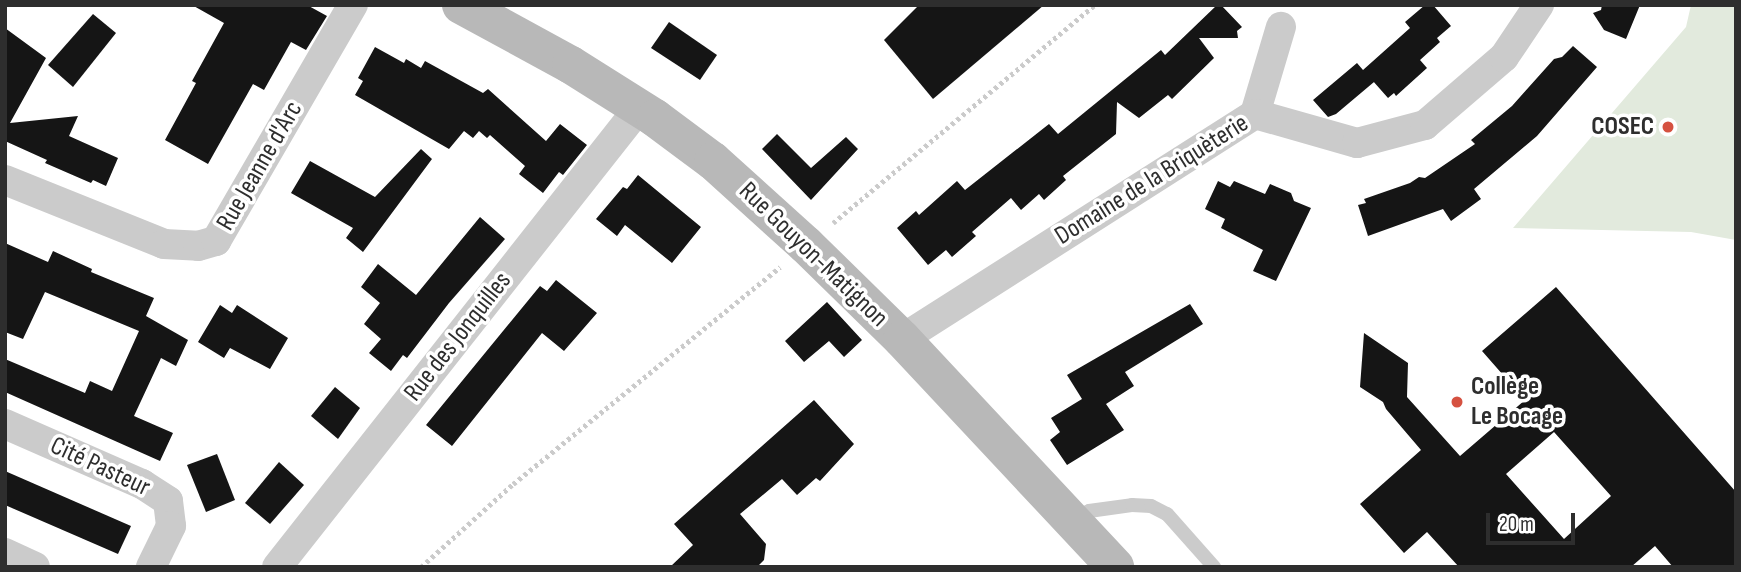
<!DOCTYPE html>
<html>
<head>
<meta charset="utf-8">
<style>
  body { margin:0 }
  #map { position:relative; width:1741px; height:572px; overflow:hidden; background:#fff; font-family:"Sofia Sans Condensed",sans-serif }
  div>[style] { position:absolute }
  .green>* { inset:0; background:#e2eadd }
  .building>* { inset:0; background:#151515 }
  .path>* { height:4.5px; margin-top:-2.25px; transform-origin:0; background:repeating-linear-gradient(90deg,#cbcbcb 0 3.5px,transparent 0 7px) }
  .service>* { height:14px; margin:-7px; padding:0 7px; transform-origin:7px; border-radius:7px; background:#cbcbcb }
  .minor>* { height:30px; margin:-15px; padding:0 15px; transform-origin:15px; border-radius:15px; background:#cbcbcb }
  .secondary>* { height:38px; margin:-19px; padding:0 19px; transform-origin:19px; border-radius:19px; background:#b8b8b8 }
  .dots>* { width:19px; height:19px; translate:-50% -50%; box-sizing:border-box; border:4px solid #fff; border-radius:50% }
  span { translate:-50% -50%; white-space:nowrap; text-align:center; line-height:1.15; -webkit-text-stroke:7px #fff; paint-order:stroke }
  .poi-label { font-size:26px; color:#2e2e2e; font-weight:700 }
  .right { translate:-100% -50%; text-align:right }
  .left { translate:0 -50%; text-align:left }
  .street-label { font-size:26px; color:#2e2e2e }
  .frame { position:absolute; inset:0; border:7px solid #2e2e2e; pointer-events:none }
  .scale { position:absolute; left:1486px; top:513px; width:89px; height:32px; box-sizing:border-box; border:4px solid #2e2e2e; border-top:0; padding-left:9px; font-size:21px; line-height:24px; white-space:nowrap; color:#2e2e2e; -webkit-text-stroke:5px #fff; paint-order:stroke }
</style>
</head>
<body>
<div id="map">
  <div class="green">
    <i style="clip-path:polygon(1691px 5px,1736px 5px,1736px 240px,1691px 232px,1513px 228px,1686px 27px)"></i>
  </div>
  <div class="building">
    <i style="clip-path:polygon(192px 5px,307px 5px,327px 16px,306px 50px,291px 42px,264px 90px,253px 84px,208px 164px,165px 140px,196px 83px,192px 81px,224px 23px)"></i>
    <i style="clip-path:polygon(919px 5px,1044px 5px,933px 99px,884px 40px)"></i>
    <i style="clip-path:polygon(1217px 5px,1221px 5px,1242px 27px,1237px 31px,1238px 38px,1199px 38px,1214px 58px,1172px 99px,1168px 95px,1139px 118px,1117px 102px,1116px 134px,1063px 176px,1066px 180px,1044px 200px,1039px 194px,1021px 210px,1011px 198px,972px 232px,976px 236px,952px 257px,946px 250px,928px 265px,897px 228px,916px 211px,919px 215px,957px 181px,965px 190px,1049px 124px,1058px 134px,1161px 50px,1165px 55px)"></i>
    <i style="clip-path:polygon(1425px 5px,1433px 5px,1451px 26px,1437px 38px,1440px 42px,1420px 60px,1427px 68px,1396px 96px,1394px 93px,1388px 98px,1365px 72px,1374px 82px,1336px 114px,1328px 117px,1313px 100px,1357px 63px,1363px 70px,1410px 28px,1405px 22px)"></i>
    <i style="clip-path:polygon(1602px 5px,1640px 5px,1626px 39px,1604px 30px,1593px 13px,1601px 10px)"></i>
    <i style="clip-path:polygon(93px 14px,116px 33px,73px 87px,48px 65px)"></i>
    <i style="clip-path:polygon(669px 22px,717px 55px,700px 80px,651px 48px)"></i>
    <i style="clip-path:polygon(5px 28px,46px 58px,10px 123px,78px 116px,69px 136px,118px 158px,106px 186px,93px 180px,91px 183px,45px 163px,47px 160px,5px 141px)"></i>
    <i style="clip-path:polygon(1573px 46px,1597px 67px,1537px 136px,1474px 189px,1481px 199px,1451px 221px,1443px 209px,1368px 236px,1358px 205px,1366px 203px,1364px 199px,1410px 183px,1419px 177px,1425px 178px,1475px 144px,1471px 140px,1512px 106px,1554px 59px,1562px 57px)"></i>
    <i style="clip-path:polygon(375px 47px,404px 63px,406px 59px,421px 68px,425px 61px,483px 93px,488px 89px,546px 141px,560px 124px,587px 145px,563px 175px,559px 172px,543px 193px,519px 174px,525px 166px,490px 135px,487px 138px,479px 131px,473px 138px,464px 131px,449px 149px,355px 95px,363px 81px,358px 78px)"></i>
    <i style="clip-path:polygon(777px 134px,811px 168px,846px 137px,858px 149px,811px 200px,762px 149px)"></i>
    <i style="clip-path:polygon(421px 149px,432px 159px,363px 252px,346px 238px,353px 228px,291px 193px,310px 161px,375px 197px)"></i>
    <i style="clip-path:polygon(638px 175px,701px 227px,672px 263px,625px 225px,617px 236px,596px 219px,623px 187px,627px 189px)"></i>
    <i style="clip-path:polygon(1218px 181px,1230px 187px,1234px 181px,1265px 194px,1270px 184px,1291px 193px,1294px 201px,1311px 208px,1276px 281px,1253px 271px,1263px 250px,1221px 228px,1225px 219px,1205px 209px)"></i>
    <i style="clip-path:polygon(480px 217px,505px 239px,449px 303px,407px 358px,403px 355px,391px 371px,369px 353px,381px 339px,364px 324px,380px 303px,361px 287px,378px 264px,416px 295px)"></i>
    <i style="clip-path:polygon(5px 243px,48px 262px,53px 251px,92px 269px,91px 272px,154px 298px,146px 316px,188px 340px,176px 366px,161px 358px,134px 416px,173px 433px,160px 461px,5px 392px,5px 359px,85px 393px,90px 381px,112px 391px,139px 331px,45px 292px,23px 339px,5px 332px)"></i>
    <i style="clip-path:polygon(556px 280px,597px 313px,564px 351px,542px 333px,452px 446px,426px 425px,540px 286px,547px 291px)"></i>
    <i style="clip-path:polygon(evenodd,1556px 287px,1736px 492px,1736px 567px,1673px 567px,1655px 546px,1631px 567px,1459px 567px,1427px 532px,1404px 553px,1360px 504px,1421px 450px,1386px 409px,1383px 402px,1360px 387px,1364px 333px,1408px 363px,1407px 397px,1460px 456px,1525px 400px,1482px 351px,1556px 287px,1554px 432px,1611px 496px,1564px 539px,1506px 474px,1554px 432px)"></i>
    <i style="clip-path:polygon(827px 302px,862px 340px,844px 357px,829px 341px,804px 362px,785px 341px)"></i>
    <i style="clip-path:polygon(1190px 304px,1203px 324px,1125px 372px,1134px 386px,1106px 404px,1124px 430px,1067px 465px,1050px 440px,1060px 432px,1051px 418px,1082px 399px,1067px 375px)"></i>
    <i style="clip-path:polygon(220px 305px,232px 313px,237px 305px,288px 338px,270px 369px,230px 348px,224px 358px,198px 342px)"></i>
    <i style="clip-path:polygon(335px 387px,360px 408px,338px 439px,311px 416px)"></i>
    <i style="clip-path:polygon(814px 400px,854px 444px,820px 481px,816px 478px,797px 495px,782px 479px,740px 514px,766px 544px,764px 560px,757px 567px,670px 567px,693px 545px,674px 524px)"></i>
    <i style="clip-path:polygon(217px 454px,235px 500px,206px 512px,187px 465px)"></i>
    <i style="clip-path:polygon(279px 462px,304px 485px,270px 524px,245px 503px)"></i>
    <i style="clip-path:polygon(5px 471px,131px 526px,118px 554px,5px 505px)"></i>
  </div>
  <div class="path">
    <i style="left:833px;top:223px;width:341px;rotate:-39.8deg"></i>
    <i style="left:421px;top:567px;width:124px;rotate:-42.1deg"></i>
    <i style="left:513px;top:484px;width:344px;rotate:-39.1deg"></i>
  </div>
  <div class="service">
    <i style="left:1073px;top:521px;width:19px;rotate:-32deg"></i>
    <i style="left:1089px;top:511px;width:43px;rotate:-7.9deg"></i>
    <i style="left:1132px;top:505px;width:19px;rotate:3deg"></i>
    <i style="left:1151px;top:506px;width:18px;rotate:27deg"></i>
    <i style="left:1167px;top:514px;width:71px;rotate:48.4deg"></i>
  </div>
  <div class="minor">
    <i style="left:1255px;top:114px;width:91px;rotate:-73.4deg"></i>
    <i style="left:5px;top:180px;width:171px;rotate:21.9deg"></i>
    <i style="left:164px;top:244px;width:34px;rotate:3deg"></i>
    <i style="left:198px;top:246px;width:19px;rotate:-16deg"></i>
    <i style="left:216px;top:241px;width:273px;rotate:-59.9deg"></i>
    <i style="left:902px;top:339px;width:419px;rotate:-32.5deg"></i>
    <i style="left:1255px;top:114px;width:106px;rotate:15.9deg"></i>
    <i style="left:1357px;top:143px;width:70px;rotate:-14.8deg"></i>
    <i style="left:1425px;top:125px;width:104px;rotate:-40.7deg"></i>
    <i style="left:1504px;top:57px;width:63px;rotate:-56.1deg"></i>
    <i style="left:5px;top:424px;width:150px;rotate:23.7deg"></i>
    <i style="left:142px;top:484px;width:31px;rotate:33deg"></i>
    <i style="left:168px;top:501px;width:25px;rotate:83deg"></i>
    <i style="left:171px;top:526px;width:46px;rotate:116deg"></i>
    <i style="left:5px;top:553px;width:33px;rotate:25deg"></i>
    <i style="left:277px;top:567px;width:585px;rotate:-51.74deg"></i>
  </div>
  <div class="secondary">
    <i style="left:461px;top:5px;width:125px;rotate:28.6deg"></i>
    <i style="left:571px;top:65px;width:99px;rotate:32.2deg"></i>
    <i style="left:655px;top:118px;width:72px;rotate:36.6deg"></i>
    <i style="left:713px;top:161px;width:125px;rotate:42.1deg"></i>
    <i style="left:806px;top:245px;width:134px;rotate:44.4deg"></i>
    <i style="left:902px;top:339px;width:312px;rotate:46.9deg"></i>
  </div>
  <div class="dots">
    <i style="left:1668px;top:127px;background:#d55140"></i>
    <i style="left:1457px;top:402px;background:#d55140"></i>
  </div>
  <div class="poi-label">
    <span class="right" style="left:1654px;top:127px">COSEC</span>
    <span class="left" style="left:1471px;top:402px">Collège<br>Le Bocage</span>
  </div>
  <div class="street-label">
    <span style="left:260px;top:166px;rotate:-60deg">Rue Jeanne d'Arc</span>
    <span style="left:1152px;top:180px;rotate:-32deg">Domaine de la Briquèterie</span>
    <span style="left:813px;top:255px;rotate:44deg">Rue Gouyon-Matignon</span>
    <span style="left:458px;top:337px;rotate:-52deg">Rue des Jonquilles</span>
    <span style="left:100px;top:467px;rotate:25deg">Cité Pasteur</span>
  </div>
  <div class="frame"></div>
  <div class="scale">20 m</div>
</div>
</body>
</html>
